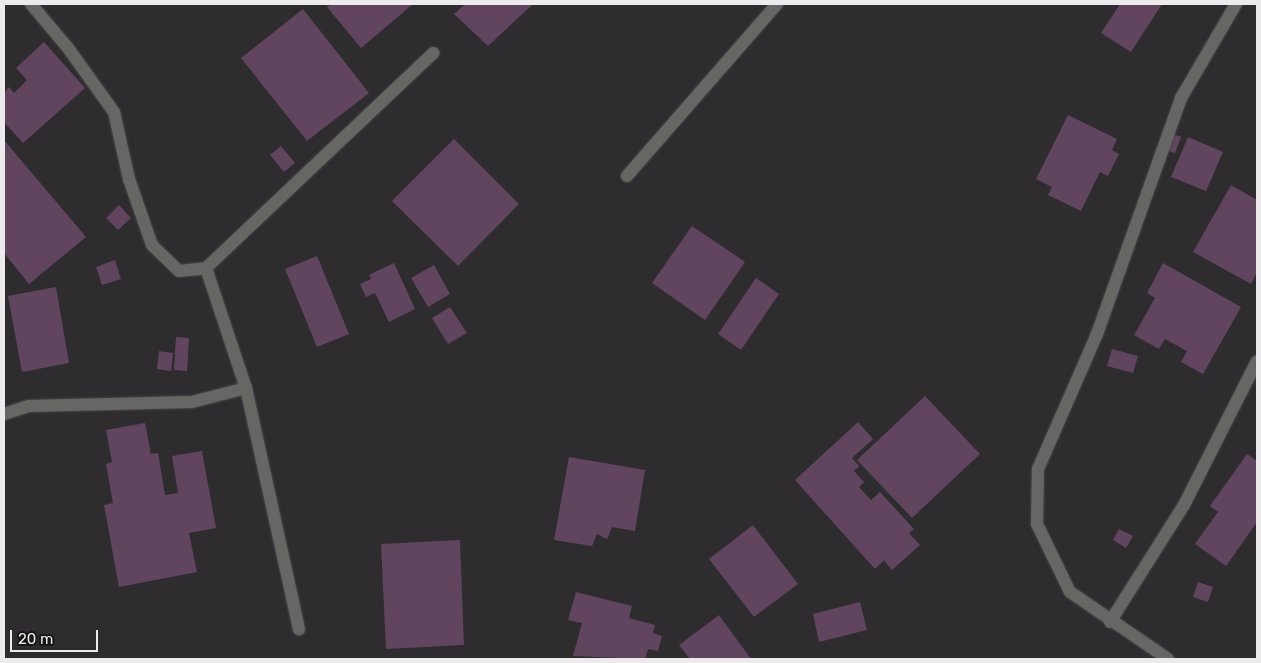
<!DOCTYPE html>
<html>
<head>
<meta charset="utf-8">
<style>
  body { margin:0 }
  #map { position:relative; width:1261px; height:663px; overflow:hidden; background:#2e2c2e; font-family:Rubik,sans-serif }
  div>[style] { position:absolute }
  .building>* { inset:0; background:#61455f }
  .roads { filter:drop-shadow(0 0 1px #494749) drop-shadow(0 0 1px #494749) }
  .minor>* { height:12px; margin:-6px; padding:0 6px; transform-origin:6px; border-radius:6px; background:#676665 }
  span { translate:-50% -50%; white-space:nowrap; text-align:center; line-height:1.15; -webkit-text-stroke:4.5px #161516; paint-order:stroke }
  .frame { position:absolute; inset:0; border:5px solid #eceaec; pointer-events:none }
  .scale { position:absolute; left:10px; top:630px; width:88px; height:22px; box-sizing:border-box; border:2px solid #eceaec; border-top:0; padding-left:6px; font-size:15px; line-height:18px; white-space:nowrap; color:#eceaec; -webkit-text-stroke:4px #161516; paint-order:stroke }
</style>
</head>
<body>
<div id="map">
  <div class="building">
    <i style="clip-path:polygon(331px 4px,413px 4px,361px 48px,327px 7px)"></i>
    <i style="clip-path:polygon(465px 4px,533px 4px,488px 46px,454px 14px)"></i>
    <i style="clip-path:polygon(1120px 4px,1162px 4px,1131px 52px,1101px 33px)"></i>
    <i style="clip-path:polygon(303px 9px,369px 93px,307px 141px,241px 58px)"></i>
    <i style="clip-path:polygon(44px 42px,85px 88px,23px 143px,4px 122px,4px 93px,9px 87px,14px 93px,27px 80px,16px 68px)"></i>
    <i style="clip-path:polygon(1068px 115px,1117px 139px,1112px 150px,1119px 154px,1108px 176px,1100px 172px,1081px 211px,1048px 195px,1052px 187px,1036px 179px)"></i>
    <i style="clip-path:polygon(1172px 133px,1181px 137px,1175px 153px,1165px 150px)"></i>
    <i style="clip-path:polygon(1188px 137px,1223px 152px,1206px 191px,1171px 177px)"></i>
    <i style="clip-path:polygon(454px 139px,519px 204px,458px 266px,392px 201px)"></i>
    <i style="clip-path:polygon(4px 140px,86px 237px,29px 284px,4px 253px)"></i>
    <i style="clip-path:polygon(281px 146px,295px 163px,284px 172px,270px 155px)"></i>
    <i style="clip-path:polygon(1231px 185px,1257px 200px,1257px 272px,1251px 284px,1193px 252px)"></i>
    <i style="clip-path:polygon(119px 205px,131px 218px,118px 230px,106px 218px)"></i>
    <i style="clip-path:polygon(692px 226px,745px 262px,705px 320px,652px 283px)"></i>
    <i style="clip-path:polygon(317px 256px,349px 334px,317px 347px,285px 269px)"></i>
    <i style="clip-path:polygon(115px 260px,121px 279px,102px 285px,96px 267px)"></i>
    <i style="clip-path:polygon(394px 263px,415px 309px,389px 322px,375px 293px,366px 297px,360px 284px,371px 279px,369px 275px)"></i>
    <i style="clip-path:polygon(1163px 263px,1241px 307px,1203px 374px,1181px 362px,1187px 351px,1165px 339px,1159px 349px,1134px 335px,1155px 298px,1147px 293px)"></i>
    <i style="clip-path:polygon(434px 265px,450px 294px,428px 307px,411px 278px)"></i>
    <i style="clip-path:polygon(756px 278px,779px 294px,741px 350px,718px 334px)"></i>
    <i style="clip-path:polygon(56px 287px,69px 363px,22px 372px,8px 296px)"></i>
    <i style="clip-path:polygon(450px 307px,467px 333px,448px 344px,432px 318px)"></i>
    <i style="clip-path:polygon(176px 337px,189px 338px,187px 371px,174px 370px)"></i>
    <i style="clip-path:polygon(1112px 349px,1138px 356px,1133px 373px,1107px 366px)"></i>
    <i style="clip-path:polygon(159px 351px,173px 353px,171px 371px,157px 369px)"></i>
    <i style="clip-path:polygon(925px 396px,980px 454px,912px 518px,857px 460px)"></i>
    <i style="clip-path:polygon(858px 422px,873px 439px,852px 458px,859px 466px,854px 471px,864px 482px,859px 487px,871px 500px,880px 492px,914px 529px,909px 533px,920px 545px,892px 570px,884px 560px,875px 569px,795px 480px)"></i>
    <i style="clip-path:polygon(145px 423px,151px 454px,158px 453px,165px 495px,178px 493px,172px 456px,202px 451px,216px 528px,189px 533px,197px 572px,119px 587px,104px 505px,113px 503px,106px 464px,112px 462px,106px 430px)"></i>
    <i style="clip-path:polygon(1247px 454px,1257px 461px,1257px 522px,1226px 566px,1195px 544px,1218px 512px,1210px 506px)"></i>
    <i style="clip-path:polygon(569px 457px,645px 470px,635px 531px,612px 527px,607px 539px,597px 534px,592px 546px,554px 540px)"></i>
    <i style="clip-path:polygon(753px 525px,798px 584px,754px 617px,709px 559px)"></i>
    <i style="clip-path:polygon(1119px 529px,1133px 536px,1126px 548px,1113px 540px)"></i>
    <i style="clip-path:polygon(460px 540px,464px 645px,386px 649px,381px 544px)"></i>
    <i style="clip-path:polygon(1198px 582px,1213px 587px,1208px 602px,1193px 597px)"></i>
    <i style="clip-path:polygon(576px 592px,632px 606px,629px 618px,655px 625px,653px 633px,662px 636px,658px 651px,648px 649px,645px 659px,573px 656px,582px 623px,568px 620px)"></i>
    <i style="clip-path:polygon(860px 602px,867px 630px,819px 642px,813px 614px)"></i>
    <i style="clip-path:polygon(719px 615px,751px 659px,690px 659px,679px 645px)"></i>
  </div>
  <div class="roads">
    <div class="minor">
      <i style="left:31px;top:4px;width:57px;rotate:49.9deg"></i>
      <i style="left:68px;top:48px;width:79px;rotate:54.3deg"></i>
      <i style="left:114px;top:112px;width:69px;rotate:77.4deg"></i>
      <i style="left:129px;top:179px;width:70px;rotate:70.8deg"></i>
      <i style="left:152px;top:245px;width:37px;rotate:44deg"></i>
      <i style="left:179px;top:271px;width:27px;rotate:-6deg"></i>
      <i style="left:206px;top:268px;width:313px;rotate:-43.4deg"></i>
      <i style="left:627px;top:176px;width:228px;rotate:-48.9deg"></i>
      <i style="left:206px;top:268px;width:126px;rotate:71.6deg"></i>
      <i style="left:246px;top:388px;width:247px;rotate:77.6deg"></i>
      <i style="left:4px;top:414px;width:26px;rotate:-18deg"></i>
      <i style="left:29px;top:406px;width:163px;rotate:-1.4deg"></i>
      <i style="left:192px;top:402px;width:56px;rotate:-14.5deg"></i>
      <i style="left:1110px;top:622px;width:138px;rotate:-57.7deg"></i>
      <i style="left:1184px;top:505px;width:161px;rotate:-63.1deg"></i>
      <i style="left:1168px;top:659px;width:119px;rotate:-145.6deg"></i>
      <i style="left:1070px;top:592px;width:76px;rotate:-115.9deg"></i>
      <i style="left:1037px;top:524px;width:55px;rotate:-89deg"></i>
      <i style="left:1038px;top:469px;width:147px;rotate:-66.4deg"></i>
      <i style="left:1097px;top:334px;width:251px;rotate:-70.4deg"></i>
      <i style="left:1181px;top:98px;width:109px;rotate:-59.7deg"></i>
    </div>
  </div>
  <div class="frame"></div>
  <div class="scale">20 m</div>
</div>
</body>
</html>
